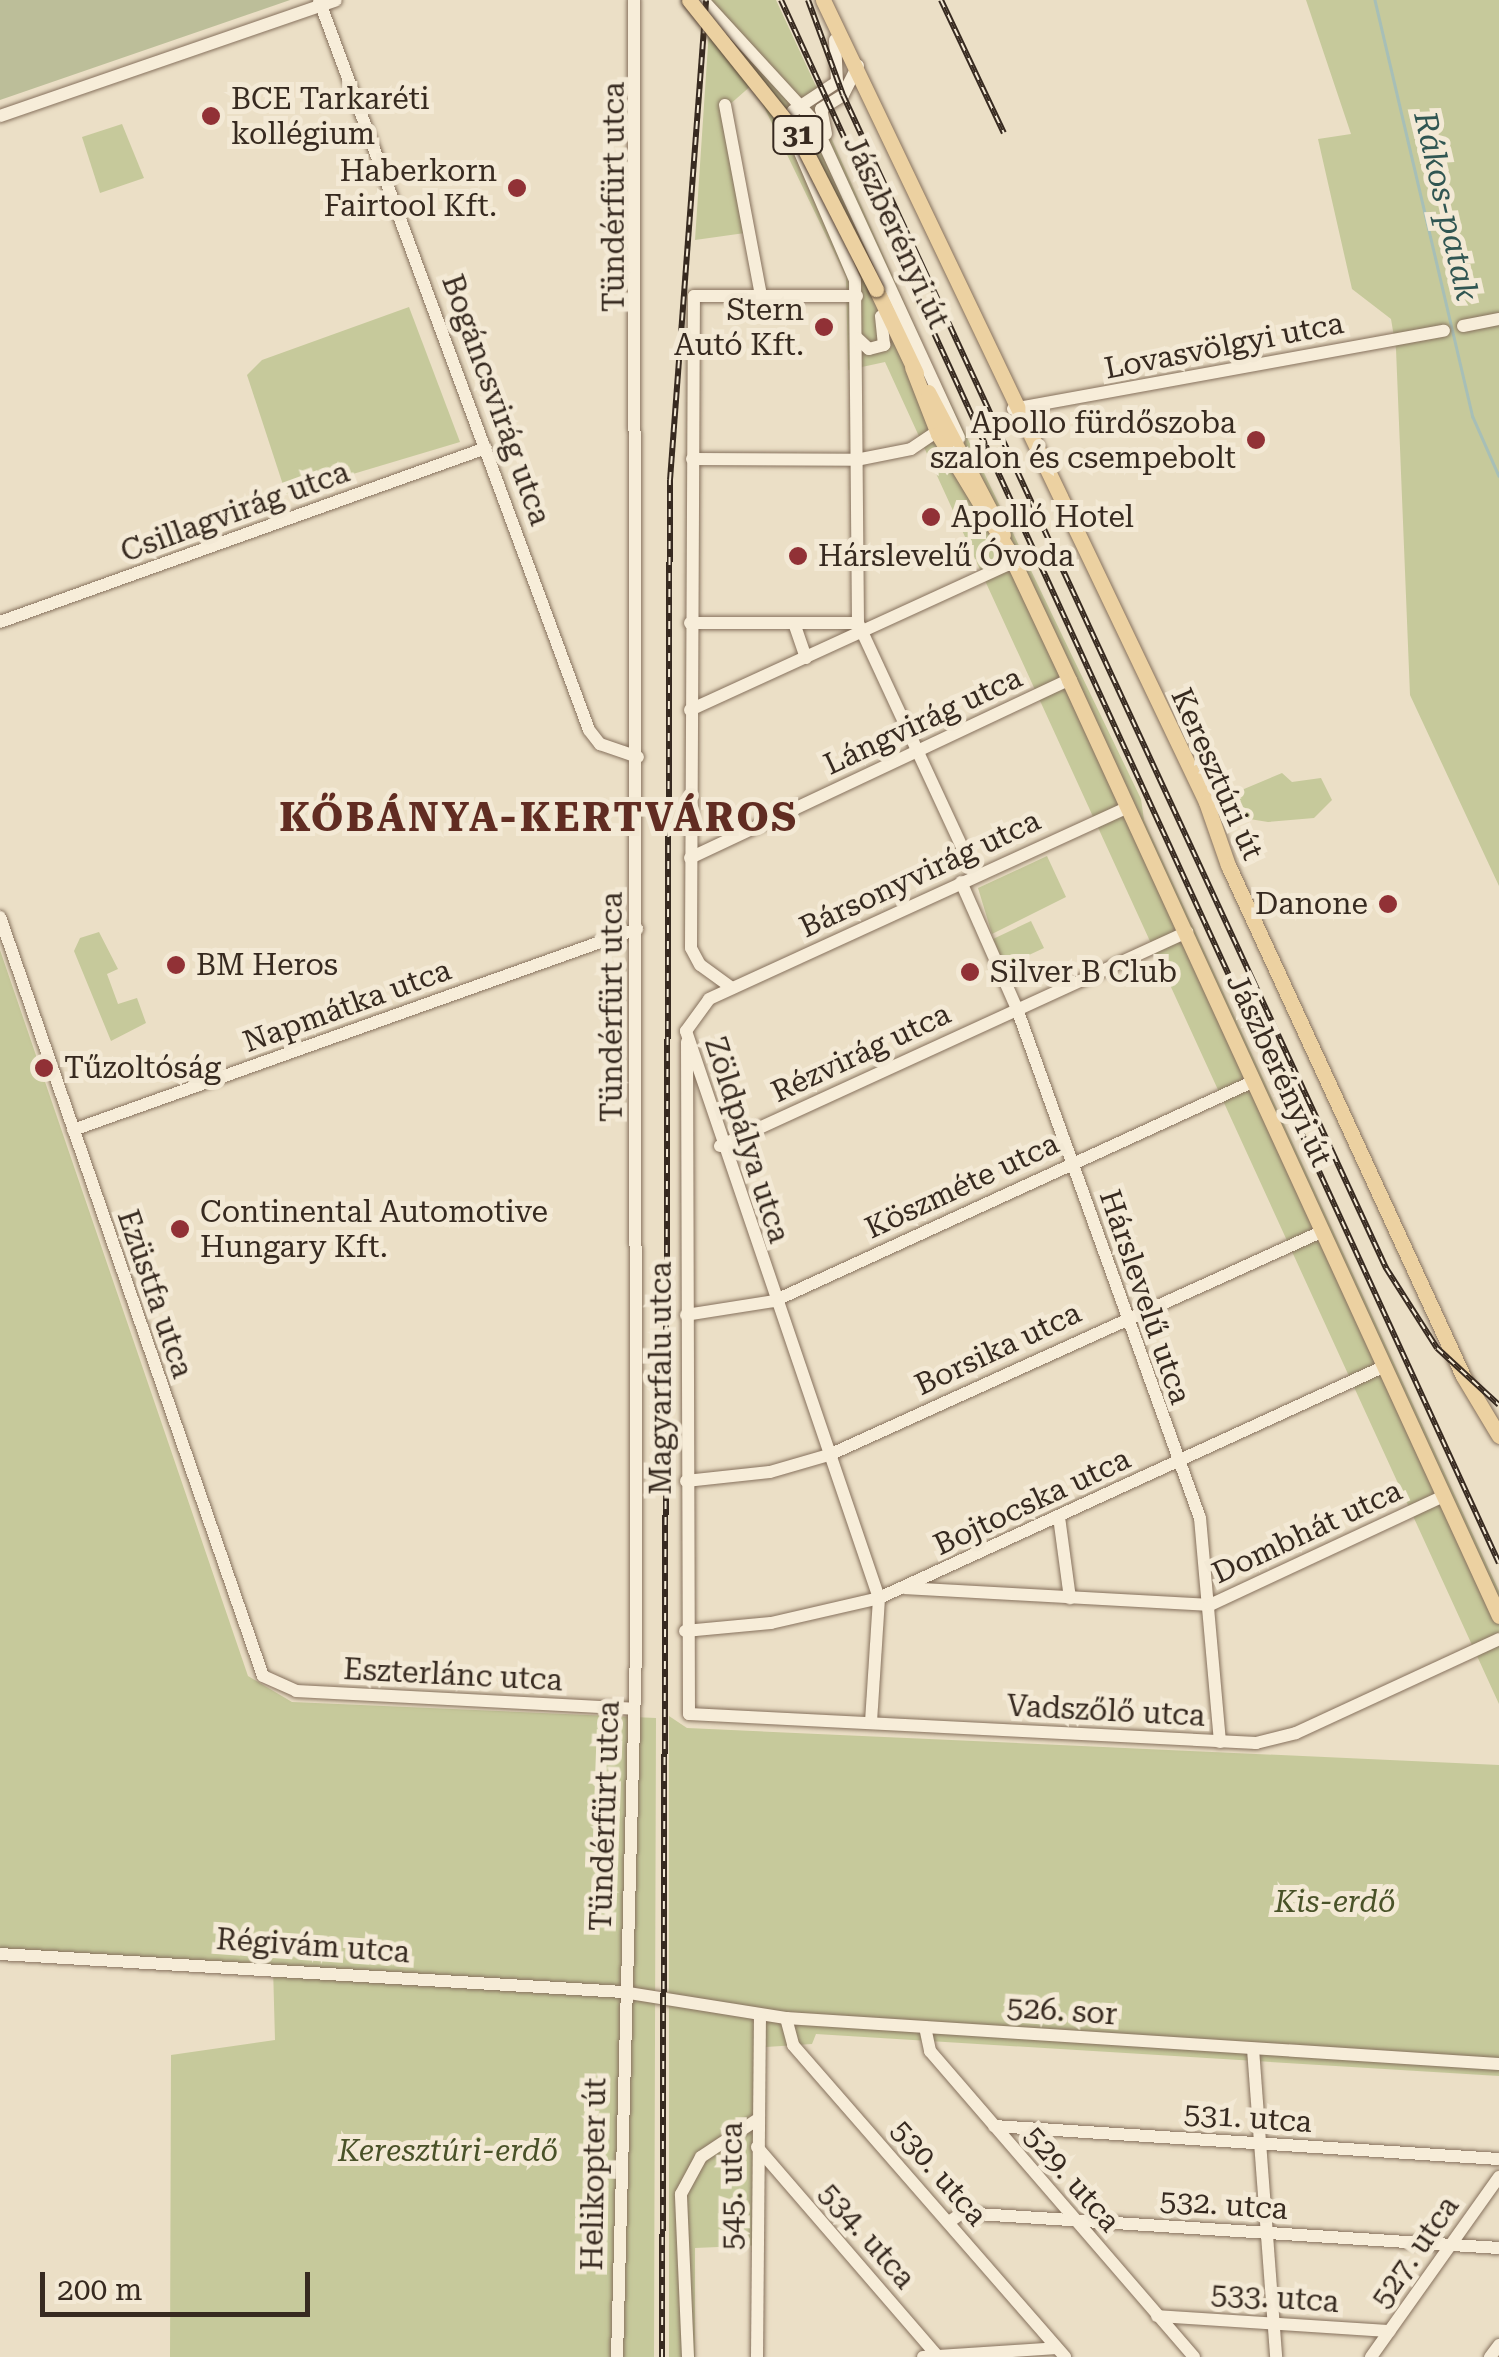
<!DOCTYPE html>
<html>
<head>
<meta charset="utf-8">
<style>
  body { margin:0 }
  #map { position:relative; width:1499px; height:2357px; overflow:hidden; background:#ebdfc6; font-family:"Roboto Serif",serif }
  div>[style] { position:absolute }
  .green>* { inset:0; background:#c6c99b }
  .cemetery>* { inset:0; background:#bcbe99 }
  .stream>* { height:2.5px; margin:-1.25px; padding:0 1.25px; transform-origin:1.25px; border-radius:1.25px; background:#a7bfb7 }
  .roads { filter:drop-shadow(0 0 2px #86715d) drop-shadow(0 0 2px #86715d) }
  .minor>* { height:12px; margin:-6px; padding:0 6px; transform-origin:6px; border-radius:6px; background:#f7edd9 }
  .major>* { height:15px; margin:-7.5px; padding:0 7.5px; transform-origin:7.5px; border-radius:7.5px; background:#ecd1a1 }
  .rail>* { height:6px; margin-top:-3px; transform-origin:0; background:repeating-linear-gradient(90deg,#f3e9d5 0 8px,#372a20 0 16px); box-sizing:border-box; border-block:2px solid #372a20 }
  .bridges { filter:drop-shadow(0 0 2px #544031) drop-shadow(0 0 2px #544031) }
  .major-bridge>* { height:15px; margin:-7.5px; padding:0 7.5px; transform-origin:7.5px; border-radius:7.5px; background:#ecd1a1 }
  .dots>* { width:28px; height:28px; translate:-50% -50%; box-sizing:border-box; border:5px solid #f3e9d5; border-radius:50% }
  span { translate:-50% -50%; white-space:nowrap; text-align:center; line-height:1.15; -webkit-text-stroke:10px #f3e9d5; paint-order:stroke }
  .shield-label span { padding:2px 8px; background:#f3e9d5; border:2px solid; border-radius:8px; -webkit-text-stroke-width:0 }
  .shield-label { font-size:28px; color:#372a20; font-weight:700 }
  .poi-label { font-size:30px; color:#372a20 }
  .left { translate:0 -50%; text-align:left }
  .right { translate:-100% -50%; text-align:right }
  .street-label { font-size:30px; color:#372a20 }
  .park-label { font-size:30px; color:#495228; font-style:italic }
  .water-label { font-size:32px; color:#305652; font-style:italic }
  .district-label { font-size:40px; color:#612c22; font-weight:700; letter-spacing:2.5px }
  .scale { position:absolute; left:40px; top:2272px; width:270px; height:45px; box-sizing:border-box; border:5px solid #372a20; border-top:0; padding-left:12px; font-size:30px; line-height:35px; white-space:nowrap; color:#372a20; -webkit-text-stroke:8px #f3e9d5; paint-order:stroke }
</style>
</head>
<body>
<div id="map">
  <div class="green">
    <i style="clip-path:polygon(711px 0,776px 0,828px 112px,829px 133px,933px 367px,1141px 799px,1144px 820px,1499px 1591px,1499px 1704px,885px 362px,848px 370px,846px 277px,753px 84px,728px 106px,752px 232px,695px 240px)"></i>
    <i style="clip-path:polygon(1306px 0,1499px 0,1499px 886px,1410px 695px,1396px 349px,1391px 319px,1352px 289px,1318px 139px,1351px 134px)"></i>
    <i style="clip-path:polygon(122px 124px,144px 178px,100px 193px,82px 137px)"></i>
    <i style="clip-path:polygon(409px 307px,460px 442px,286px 494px,247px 375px,262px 360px)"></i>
    <i style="clip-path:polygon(1282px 773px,1292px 782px,1321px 778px,1332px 800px,1314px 818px,1268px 822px,1225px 815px,1211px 784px,1244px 789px)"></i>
    <i style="clip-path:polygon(1047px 856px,1066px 897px,992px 934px,978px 888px)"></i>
    <i style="clip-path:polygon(1031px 921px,1044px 948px,1005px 966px,993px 939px)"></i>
    <i style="clip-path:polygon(99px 932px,118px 969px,107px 974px,118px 1004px,137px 998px,146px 1023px,111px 1041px,74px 951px,80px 938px)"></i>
    <i style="clip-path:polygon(0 950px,248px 1676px,292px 1702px,656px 1718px,654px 2357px,170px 2357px,171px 2055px,275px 2040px,273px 1967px,0 1950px)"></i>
    <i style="clip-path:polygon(669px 1716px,687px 1728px,1499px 1765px,1499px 2076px,816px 2034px,812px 2044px,766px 2047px,764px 2245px,695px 2248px,695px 2357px,669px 2357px)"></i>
  </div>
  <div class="cemetery">
    <i style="clip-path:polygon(0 0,290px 0,0 100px)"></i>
  </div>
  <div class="stream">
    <i style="left:1375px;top:0;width:428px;rotate:76.8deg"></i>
    <i style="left:1473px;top:417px;width:64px;rotate:66.2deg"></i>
  </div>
  <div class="roads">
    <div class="minor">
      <i style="left:319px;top:0;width:778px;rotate:69.7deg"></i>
      <i style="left:589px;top:730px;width:18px;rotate:52deg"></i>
      <i style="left:600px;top:744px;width:40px;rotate:18.9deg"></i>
      <i style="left:703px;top:0;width:163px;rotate:47.5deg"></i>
      <i style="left:813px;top:120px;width:350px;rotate:65.3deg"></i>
      <i style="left:835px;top:40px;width:42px;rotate:87.3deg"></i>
      <i style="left:837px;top:82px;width:53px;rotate:146.6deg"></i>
      <i style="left:793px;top:111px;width:16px;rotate:104deg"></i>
      <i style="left:789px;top:127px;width:167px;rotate:66.7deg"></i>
      <i style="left:855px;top:280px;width:343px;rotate:89.5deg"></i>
      <i style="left:858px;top:623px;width:278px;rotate:65.1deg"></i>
      <i style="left:725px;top:105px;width:194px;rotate:79.3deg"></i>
      <i style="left:0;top:116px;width:355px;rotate:-19deg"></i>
      <i style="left:826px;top:134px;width:25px;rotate:-101deg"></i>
      <i style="left:821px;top:109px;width:26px;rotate:-32deg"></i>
      <i style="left:843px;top:95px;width:33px;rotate:-63deg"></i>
      <i style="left:1463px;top:326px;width:37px;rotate:-11deg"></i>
      <i style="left:857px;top:338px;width:16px;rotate:43deg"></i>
      <i style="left:869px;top:349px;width:16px;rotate:-15deg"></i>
      <i style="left:884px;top:345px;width:29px;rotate:-96deg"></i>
      <i style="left:1013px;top:409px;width:438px;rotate:-10.3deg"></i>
      <i style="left:692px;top:459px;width:164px;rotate:0.3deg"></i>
      <i style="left:856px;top:460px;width:56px;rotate:-11.3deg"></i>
      <i style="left:911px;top:449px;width:36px;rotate:-34deg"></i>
      <i style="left:0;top:622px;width:516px;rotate:-19.7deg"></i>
      <i style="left:690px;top:623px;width:168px"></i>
      <i style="left:794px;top:623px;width:37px;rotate:71deg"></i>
      <i style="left:690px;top:710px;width:355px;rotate:-24.6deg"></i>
      <i style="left:690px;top:858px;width:419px;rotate:-25.2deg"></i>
      <i style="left:961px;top:882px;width:139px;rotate:66.2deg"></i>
      <i style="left:1017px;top:1009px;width:541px;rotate:70.23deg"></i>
      <i style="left:1200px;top:1518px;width:225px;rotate:84.9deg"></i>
      <i style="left:0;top:917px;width:803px;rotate:70.89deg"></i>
      <i style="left:263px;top:1676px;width:36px;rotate:24deg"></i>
      <i style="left:296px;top:1691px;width:338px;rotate:3deg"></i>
      <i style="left:732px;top:988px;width:39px;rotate:-144deg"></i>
      <i style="left:700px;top:965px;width:19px;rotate:-118deg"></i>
      <i style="left:691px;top:948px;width:652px;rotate:-89.74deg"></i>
      <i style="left:694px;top:296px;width:163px"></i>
      <i style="left:687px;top:1042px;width:672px;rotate:89.83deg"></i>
      <i style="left:689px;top:1714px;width:568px;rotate:2.93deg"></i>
      <i style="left:1256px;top:1743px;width:41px;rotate:-14deg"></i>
      <i style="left:1296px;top:1733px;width:224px;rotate:-24.8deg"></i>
      <i style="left:73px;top:1130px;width:599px;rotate:-19.62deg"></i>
      <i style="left:720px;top:1146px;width:514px;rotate:-24.62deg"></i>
      <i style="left:686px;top:1315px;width:89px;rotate:-9deg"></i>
      <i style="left:774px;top:1301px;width:528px;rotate:-24.62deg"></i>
      <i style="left:686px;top:1481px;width:84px;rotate:-6.1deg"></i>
      <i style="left:770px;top:1472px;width:61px;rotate:-16.1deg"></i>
      <i style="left:829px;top:1455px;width:542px;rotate:-24.39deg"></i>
      <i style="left:1059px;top:1517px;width:82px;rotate:82.3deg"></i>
      <i style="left:905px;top:1588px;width:305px;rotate:3.2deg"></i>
      <i style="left:1210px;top:1605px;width:258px;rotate:-25deg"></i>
      <i style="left:685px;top:1631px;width:86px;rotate:-5.3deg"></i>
      <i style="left:771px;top:1623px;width:111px;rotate:-13deg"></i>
      <i style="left:879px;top:1598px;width:557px;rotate:-24.63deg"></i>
      <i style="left:871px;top:1722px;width:124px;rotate:-86.3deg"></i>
      <i style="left:879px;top:1598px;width:599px;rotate:-108.8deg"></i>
      <i style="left:686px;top:1031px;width:39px;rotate:-54deg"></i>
      <i style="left:709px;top:999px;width:461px;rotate:-24.6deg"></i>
      <i style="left:0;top:1954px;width:624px;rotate:3.49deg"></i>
      <i style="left:623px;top:1992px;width:165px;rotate:9.1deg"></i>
      <i style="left:786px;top:2018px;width:714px;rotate:3.69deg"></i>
      <i style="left:786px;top:2018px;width:28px;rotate:75deg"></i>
      <i style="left:793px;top:2045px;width:414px;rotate:48.9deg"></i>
      <i style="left:925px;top:2027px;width:25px;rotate:78deg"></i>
      <i style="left:930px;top:2051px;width:404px;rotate:49.2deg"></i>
      <i style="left:1253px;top:2049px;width:309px;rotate:85.7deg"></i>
      <i style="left:994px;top:2126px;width:506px;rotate:3.74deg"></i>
      <i style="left:757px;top:2147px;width:277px;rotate:49.2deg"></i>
      <i style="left:949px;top:2222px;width:16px;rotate:-35deg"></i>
      <i style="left:962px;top:2213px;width:538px;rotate:3.73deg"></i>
      <i style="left:1157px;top:2316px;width:233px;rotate:3.7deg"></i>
      <i style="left:617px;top:2357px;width:709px;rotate:-88.46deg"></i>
      <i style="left:636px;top:1648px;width:1648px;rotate:-90.07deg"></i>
      <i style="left:688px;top:2357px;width:163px;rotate:-92.5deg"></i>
      <i style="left:681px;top:2194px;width:42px;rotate:-61.6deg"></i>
      <i style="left:701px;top:2157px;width:69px;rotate:-33.7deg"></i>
      <i style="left:757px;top:2357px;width:342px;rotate:-89.5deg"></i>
      <i style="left:923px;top:2357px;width:134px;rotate:-3.8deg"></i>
      <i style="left:1371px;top:2357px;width:221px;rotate:-54.6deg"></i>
      <i style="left:1490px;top:2357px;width:15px;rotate:-53deg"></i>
    </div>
    <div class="major">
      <i style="left:823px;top:0;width:889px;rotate:64.47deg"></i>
      <i style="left:1206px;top:802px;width:67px;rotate:70.8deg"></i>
      <i style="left:1228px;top:865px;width:562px;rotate:65.3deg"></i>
      <i style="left:1463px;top:1376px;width:70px;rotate:59deg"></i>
      <i style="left:876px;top:289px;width:93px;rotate:64.5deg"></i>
      <i style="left:912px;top:367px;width:72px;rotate:68.8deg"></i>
      <i style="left:938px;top:434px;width:133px;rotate:58.8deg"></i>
      <i style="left:1007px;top:548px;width:146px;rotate:64.8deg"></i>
      <i style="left:1069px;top:680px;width:1030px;rotate:65.33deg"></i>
      <i style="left:928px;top:392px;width:161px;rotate:62.3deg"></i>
    </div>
  </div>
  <div class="rail">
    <i style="left:781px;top:0;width:1720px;rotate:65.33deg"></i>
    <i style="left:808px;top:0;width:101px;rotate:69.8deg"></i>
    <i style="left:843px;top:95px;width:1293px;rotate:65.16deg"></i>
    <i style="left:1386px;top:1268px;width:95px;rotate:57.5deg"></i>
    <i style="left:1437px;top:1348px;width:84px;rotate:42.6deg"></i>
    <i style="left:941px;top:0;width:147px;rotate:64.7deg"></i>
    <i style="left:662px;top:2357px;width:1877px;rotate:-89.76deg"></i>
    <i style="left:670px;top:480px;width:481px;rotate:-85.7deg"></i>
  </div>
  <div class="bridges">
    <div class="major-bridge">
      <i style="left:689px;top:0;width:174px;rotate:51.3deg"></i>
      <i style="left:798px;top:136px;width:172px;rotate:63deg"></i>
    </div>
  </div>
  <div class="dots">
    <i style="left:211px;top:116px;background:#913136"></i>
    <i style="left:517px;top:188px;background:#913136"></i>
    <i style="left:824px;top:327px;background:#913136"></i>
    <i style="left:1256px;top:440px;background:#913136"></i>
    <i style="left:931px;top:517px;background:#913136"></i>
    <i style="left:798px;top:556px;background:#913136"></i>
    <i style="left:1388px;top:904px;background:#913136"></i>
    <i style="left:176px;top:965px;background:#913136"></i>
    <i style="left:970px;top:972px;background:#913136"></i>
    <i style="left:44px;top:1068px;background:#913136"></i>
    <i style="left:180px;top:1229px;background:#913136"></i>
  </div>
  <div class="shield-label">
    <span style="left:798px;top:135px">31</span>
  </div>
  <div class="poi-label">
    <span class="left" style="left:231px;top:116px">BCE Tarkaréti<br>kollégium</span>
    <span class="right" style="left:497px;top:188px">Haberkorn<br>Fairtool Kft.</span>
    <span class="right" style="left:804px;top:327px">Stern<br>Autó Kft.</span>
    <span class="right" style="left:1236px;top:440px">Apollo fürdőszoba<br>szalon és csempebolt</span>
    <span class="left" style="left:951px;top:517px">Apolló Hotel</span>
    <span class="left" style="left:818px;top:556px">Hárslevelű Óvoda</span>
    <span class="right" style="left:1368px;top:904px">Danone</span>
    <span class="left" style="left:196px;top:965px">BM Heros</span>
    <span class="left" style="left:990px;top:972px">Silver B Club</span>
    <span class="left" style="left:64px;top:1068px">Tűzoltóság</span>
    <span class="left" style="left:200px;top:1229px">Continental Automotive<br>Hungary Kft.</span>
  </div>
  <div class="street-label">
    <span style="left:614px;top:197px;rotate:-90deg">Tündérfürt utca</span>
    <span style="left:896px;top:232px;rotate:65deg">Jászberényi út</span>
    <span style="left:1224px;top:346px;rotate:-11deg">Lovasvölgyi utca</span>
    <span style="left:496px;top:400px;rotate:70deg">Bogáncsvirág utca</span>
    <span style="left:235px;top:512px;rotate:-20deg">Csillagvirág utca</span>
    <span style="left:923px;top:721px;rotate:-25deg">Lángvirág utca</span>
    <span style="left:1217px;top:774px;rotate:66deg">Keresztúri út</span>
    <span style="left:920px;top:874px;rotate:-25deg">Bársonyvirág utca</span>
    <span style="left:347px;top:1006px;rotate:-20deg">Napmátka utca</span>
    <span style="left:612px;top:1007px;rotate:-90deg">Tündérfürt utca</span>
    <span style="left:861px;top:1053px;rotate:-25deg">Rézvirág utca</span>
    <span style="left:1279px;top:1070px;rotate:65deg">Jászberényi út</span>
    <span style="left:747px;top:1140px;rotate:72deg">Zöldpálya utca</span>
    <span style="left:962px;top:1186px;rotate:-25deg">Köszméte utca</span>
    <span style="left:155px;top:1294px;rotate:71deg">Ezüstfa utca</span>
    <span style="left:1145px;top:1297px;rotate:71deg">Hárslevelű utca</span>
    <span style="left:998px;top:1349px;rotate:-25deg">Borsika utca</span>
    <span style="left:661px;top:1378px;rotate:-90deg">Magyarfalu utca</span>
    <span style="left:1032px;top:1502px;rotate:-25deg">Bojtocska utca</span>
    <span style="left:1307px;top:1532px;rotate:-25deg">Dombhát utca</span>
    <span style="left:453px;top:1675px;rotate:3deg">Eszterlánc utca</span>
    <span style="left:1106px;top:1711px;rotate:3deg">Vadszőlő utca</span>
    <span style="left:605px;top:1816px;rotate:-88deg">Tündérfürt utca</span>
    <span style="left:313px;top:1946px;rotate:4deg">Régivám utca</span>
    <span style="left:1062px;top:2011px;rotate:4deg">526. sor</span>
    <span style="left:1248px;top:2118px;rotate:4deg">531. utca</span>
    <span style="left:939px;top:2173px;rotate:49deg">530. utca</span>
    <span style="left:594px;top:2174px;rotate:-89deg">Helikopter út</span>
    <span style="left:1072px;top:2179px;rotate:49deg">529. utca</span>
    <span style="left:732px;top:2186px;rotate:-90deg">545. utca</span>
    <span style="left:1224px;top:2205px;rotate:4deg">532. utca</span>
    <span style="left:867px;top:2236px;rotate:49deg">534. utca</span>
    <span style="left:1415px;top:2252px;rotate:-55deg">527. utca</span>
    <span style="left:1275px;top:2298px;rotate:4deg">533. utca</span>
  </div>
  <div class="park-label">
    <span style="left:1335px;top:1902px">Kis-erdő</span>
    <span style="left:448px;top:2151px">Keresztúri-erdő</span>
  </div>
  <div class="water-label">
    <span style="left:1446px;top:206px;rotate:77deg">Rákos-patak</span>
  </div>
  <div class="district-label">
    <span style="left:539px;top:818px">KŐBÁNYA-KERTVÁROS</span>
  </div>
  <div class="scale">200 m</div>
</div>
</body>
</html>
